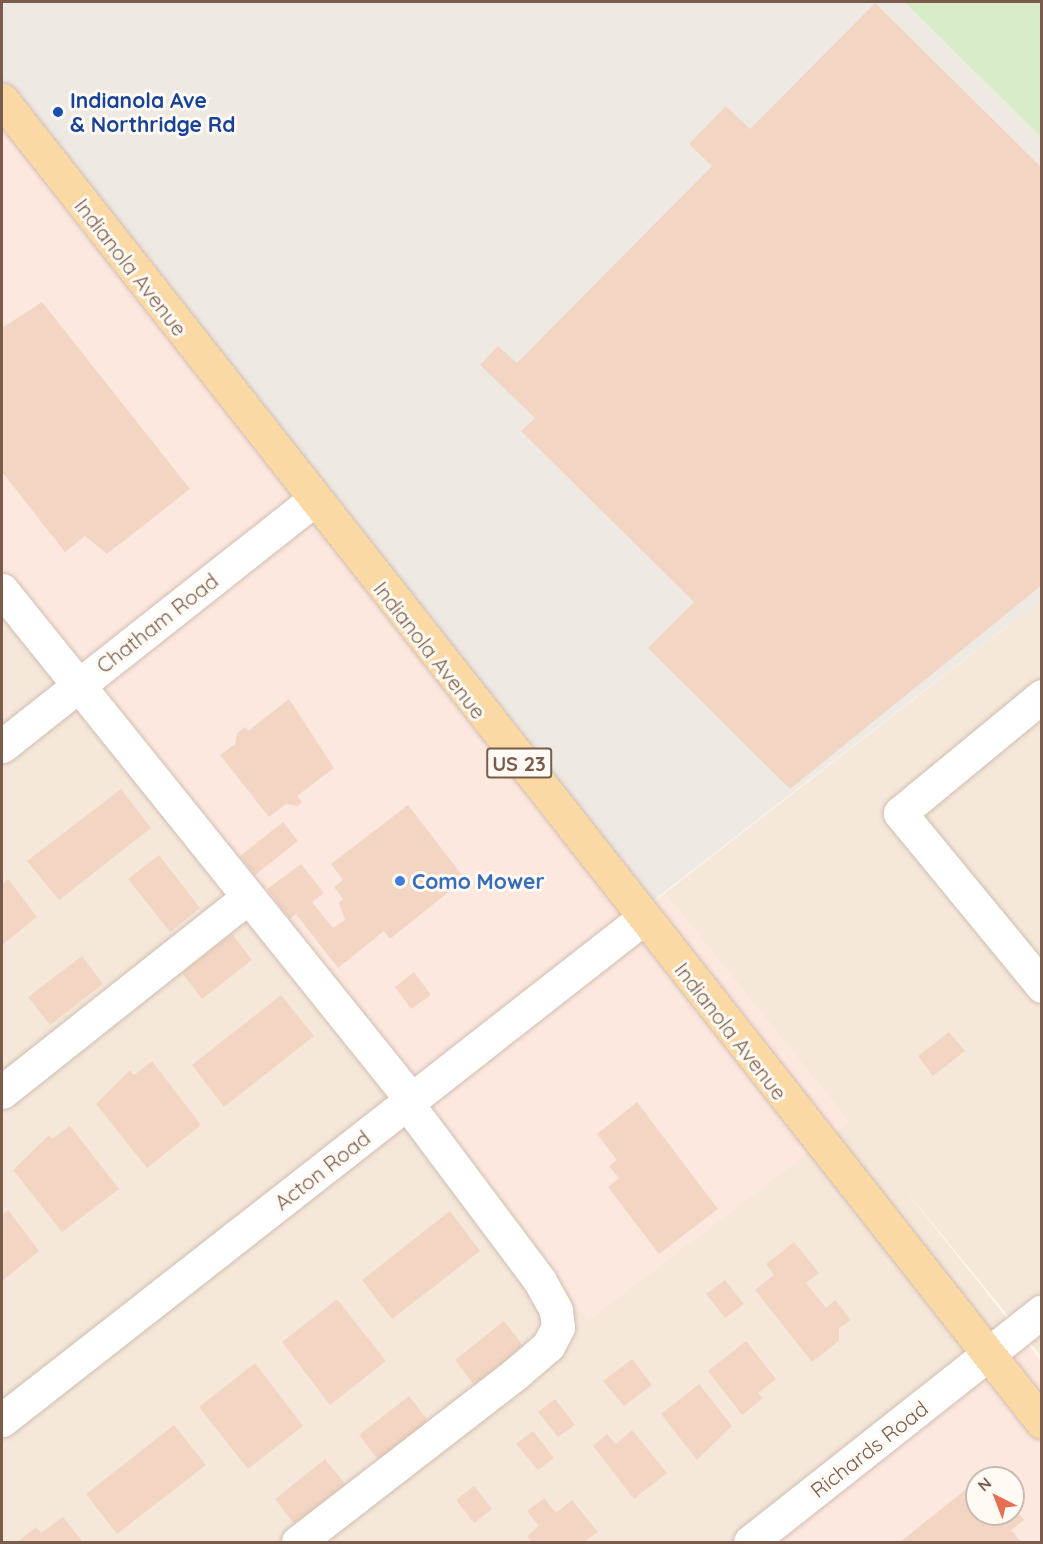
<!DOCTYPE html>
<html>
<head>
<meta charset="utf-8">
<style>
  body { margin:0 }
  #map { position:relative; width:1043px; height:1544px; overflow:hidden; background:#fdf6ec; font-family:Quicksand,sans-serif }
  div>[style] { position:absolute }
  .residential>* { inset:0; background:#f5e8da }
  .commercial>* { inset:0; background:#fde8e0 }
  .industrial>* { inset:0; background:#efe9e4 }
  .green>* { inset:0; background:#d8ecc9 }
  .building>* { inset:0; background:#f3d5c3 }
  .roads { filter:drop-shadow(0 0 2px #d1beb0) drop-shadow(0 0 2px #d1beb0) }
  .minor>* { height:33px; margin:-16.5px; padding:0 16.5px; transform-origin:16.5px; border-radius:16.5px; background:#fff }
  .major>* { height:33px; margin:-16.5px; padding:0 16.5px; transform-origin:16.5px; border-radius:16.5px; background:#fbd9a5 }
  .dots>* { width:16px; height:16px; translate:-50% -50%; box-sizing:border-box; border:3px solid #fffaf3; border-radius:50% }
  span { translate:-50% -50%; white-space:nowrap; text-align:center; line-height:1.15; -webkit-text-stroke:6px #fffaf3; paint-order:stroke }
  .shield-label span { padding:2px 4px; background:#fffaf3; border:2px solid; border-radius:4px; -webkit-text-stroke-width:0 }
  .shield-label { font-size:20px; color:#7a5c4d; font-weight:700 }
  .transit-label { font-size:21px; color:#164399; font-weight:700 }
  .left { translate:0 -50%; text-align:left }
  .street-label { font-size:21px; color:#7a5c4d }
  .shop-label { font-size:21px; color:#366cbe; font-weight:700 }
  .frame { position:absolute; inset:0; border:3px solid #7a5c4d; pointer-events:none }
  .north { position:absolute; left:965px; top:1466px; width:60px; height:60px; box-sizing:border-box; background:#fffaf3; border:2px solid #cabbb1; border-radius:50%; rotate:318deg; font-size:16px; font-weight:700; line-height:24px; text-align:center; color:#7a5c4d }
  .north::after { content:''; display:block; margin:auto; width:21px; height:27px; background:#e76f51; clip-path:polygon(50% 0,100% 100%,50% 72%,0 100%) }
</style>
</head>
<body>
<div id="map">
  <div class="residential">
    <i style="clip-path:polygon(2px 595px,849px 1122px,665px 893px,1041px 600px,1041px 1356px,898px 1181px,1017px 1331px,750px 1542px,2px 1542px)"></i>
  </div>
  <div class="commercial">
    <i style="clip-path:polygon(2px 114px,636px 914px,665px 893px,849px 1122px,588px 1321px,411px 1095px,2px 595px)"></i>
    <i style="clip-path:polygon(evenodd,1017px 1331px,1041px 1361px,1041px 1542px,750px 1542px,1017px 1331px,977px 1478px,1013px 1478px,1013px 1514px,977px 1514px,977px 1478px)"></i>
  </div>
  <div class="industrial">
    <i style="clip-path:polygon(2px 2px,904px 2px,1041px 137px,1041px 600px,636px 914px,2px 114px)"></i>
  </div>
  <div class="green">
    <i style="clip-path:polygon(904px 2px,1041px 2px,1041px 137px)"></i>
  </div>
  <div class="building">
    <i style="clip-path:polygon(875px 3px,1042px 168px,1042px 585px,790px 789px,648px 648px,694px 602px,521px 431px,535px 418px,480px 365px,498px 346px,517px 363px,712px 166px,689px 144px,726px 106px,750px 129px)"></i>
    <i style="clip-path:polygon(42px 302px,190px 489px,107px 554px,85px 536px,65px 552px,2px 472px,2px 328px)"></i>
    <i style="clip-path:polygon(289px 699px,334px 768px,297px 796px,302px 802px,298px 806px,286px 804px,269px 817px,220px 755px,235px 744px,237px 733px,245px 727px,248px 731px)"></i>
    <i style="clip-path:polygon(121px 789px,151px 828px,59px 900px,27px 861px)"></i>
    <i style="clip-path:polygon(408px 805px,465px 879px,390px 939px,384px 931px,338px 968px,296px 914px,290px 919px,267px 889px,301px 864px,324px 893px,312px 902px,333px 928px,345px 920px,339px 903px,343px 899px,334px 887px,343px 880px,331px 864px)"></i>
    <i style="clip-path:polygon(283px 822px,298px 841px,255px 875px,240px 856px)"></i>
    <i style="clip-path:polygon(159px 855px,200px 908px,170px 932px,128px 879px)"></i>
    <i style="clip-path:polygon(8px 879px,37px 917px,2px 945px,2px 885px)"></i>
    <i style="clip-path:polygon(232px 934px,252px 960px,202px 999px,182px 973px)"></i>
    <i style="clip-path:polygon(82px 956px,103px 984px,50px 1025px,28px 997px)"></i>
    <i style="clip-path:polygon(414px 972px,431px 995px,411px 1009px,395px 987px)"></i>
    <i style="clip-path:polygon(281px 995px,314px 1036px,224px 1107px,192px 1065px)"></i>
    <i style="clip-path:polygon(949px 1032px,965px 1051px,933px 1076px,918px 1056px)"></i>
    <i style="clip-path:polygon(152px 1061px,201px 1125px,147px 1168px,96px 1104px,130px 1070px,134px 1075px)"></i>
    <i style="clip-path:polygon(637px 1102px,718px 1209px,659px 1254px,608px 1187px,619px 1178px,609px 1166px,617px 1160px,597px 1134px)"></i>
    <i style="clip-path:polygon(70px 1126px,119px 1189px,62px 1232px,13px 1170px,49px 1135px,52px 1139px)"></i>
    <i style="clip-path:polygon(8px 1210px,39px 1251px,2px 1281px,2px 1215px)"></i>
    <i style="clip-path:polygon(450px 1211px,480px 1251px,392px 1319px,362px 1280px)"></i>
    <i style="clip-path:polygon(794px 1242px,819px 1273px,806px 1283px,826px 1308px,835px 1300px,851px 1320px,839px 1328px,839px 1341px,812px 1362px,755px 1290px,774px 1275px,766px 1264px)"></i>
    <i style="clip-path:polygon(725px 1280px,744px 1304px,725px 1318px,706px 1294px)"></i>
    <i style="clip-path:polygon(337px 1299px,386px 1361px,330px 1405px,282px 1342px)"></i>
    <i style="clip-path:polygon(504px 1321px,524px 1347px,474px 1385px,455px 1360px)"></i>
    <i style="clip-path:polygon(746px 1341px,776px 1379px,758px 1393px,763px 1398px,742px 1415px,708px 1371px)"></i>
    <i style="clip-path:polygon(632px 1359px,652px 1385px,624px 1406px,603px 1381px)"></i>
    <i style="clip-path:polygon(255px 1363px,303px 1426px,248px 1469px,199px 1407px)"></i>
    <i style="clip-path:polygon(699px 1384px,732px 1426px,697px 1460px,661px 1414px)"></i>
    <i style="clip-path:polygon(409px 1396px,429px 1422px,379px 1461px,359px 1435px)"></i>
    <i style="clip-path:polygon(555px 1399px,575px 1425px,558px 1437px,538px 1412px)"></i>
    <i style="clip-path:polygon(174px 1425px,206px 1465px,117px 1534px,86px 1494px)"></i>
    <i style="clip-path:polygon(632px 1430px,667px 1473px,634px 1499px,593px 1446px,607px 1434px,616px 1444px)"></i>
    <i style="clip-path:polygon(533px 1431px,554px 1458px,538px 1470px,516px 1444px)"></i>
    <i style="clip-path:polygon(325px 1459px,346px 1485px,294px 1524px,275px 1499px)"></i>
    <i style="clip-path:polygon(974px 1483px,977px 1514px,1013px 1514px,1013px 1506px,1024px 1520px,1011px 1530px,1021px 1542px,900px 1542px)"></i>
    <i style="clip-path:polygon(474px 1486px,492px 1509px,474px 1523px,456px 1500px)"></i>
    <i style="clip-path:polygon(544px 1498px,556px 1513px,572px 1500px,598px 1532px,583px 1542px,532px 1542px,527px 1536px,539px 1526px,527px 1511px)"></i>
    <i style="clip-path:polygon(63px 1517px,83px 1542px,17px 1542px,36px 1527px,41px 1533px)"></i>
  </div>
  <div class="roads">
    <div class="minor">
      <i style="left:2px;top:590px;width:653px;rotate:51.22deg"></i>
      <i style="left:1042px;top:696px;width:184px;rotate:140.5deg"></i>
      <i style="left:900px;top:813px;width:224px;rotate:50.6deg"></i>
      <i style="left:2px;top:746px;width:395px;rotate:-38.3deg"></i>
      <i style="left:2px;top:1092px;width:314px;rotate:-38.4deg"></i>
      <i style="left:2px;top:1420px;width:813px;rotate:-38.05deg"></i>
      <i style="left:298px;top:1542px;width:273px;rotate:-37.7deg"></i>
      <i style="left:514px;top:1375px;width:45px;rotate:-40.5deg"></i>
      <i style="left:548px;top:1346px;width:21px;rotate:-62deg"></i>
      <i style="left:558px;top:1327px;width:17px;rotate:-97deg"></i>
      <i style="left:556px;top:1310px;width:33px;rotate:-119deg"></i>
      <i style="left:540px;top:1281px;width:222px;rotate:-126.8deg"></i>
      <i style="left:750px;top:1542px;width:372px;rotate:-38.3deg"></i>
    </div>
    <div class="major">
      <i style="left:2px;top:100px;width:1682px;rotate:51.81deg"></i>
    </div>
  </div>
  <div class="dots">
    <i style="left:58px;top:112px;background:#1a4fb4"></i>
    <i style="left:400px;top:881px;background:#3f7fe0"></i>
  </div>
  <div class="shield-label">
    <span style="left:519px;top:763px">US 23</span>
  </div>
  <div class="transit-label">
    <span class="left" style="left:70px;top:112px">Indianola Ave<br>&amp; Northridge Rd</span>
  </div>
  <div class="street-label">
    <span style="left:131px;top:267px;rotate:52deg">Indianola Avenue</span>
    <span style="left:157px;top:623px;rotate:-38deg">Chatham Road</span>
    <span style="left:430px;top:650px;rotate:52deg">Indianola Avenue</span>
    <span style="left:731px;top:1031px;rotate:52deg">Indianola Avenue</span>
    <span style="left:322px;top:1170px;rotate:-38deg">Acton Road</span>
    <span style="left:869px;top:1449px;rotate:-38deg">Richards Road</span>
  </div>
  <div class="shop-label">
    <span class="left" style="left:412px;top:881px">Como Mower</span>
  </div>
  <div class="frame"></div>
  <div class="north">N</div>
</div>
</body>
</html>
